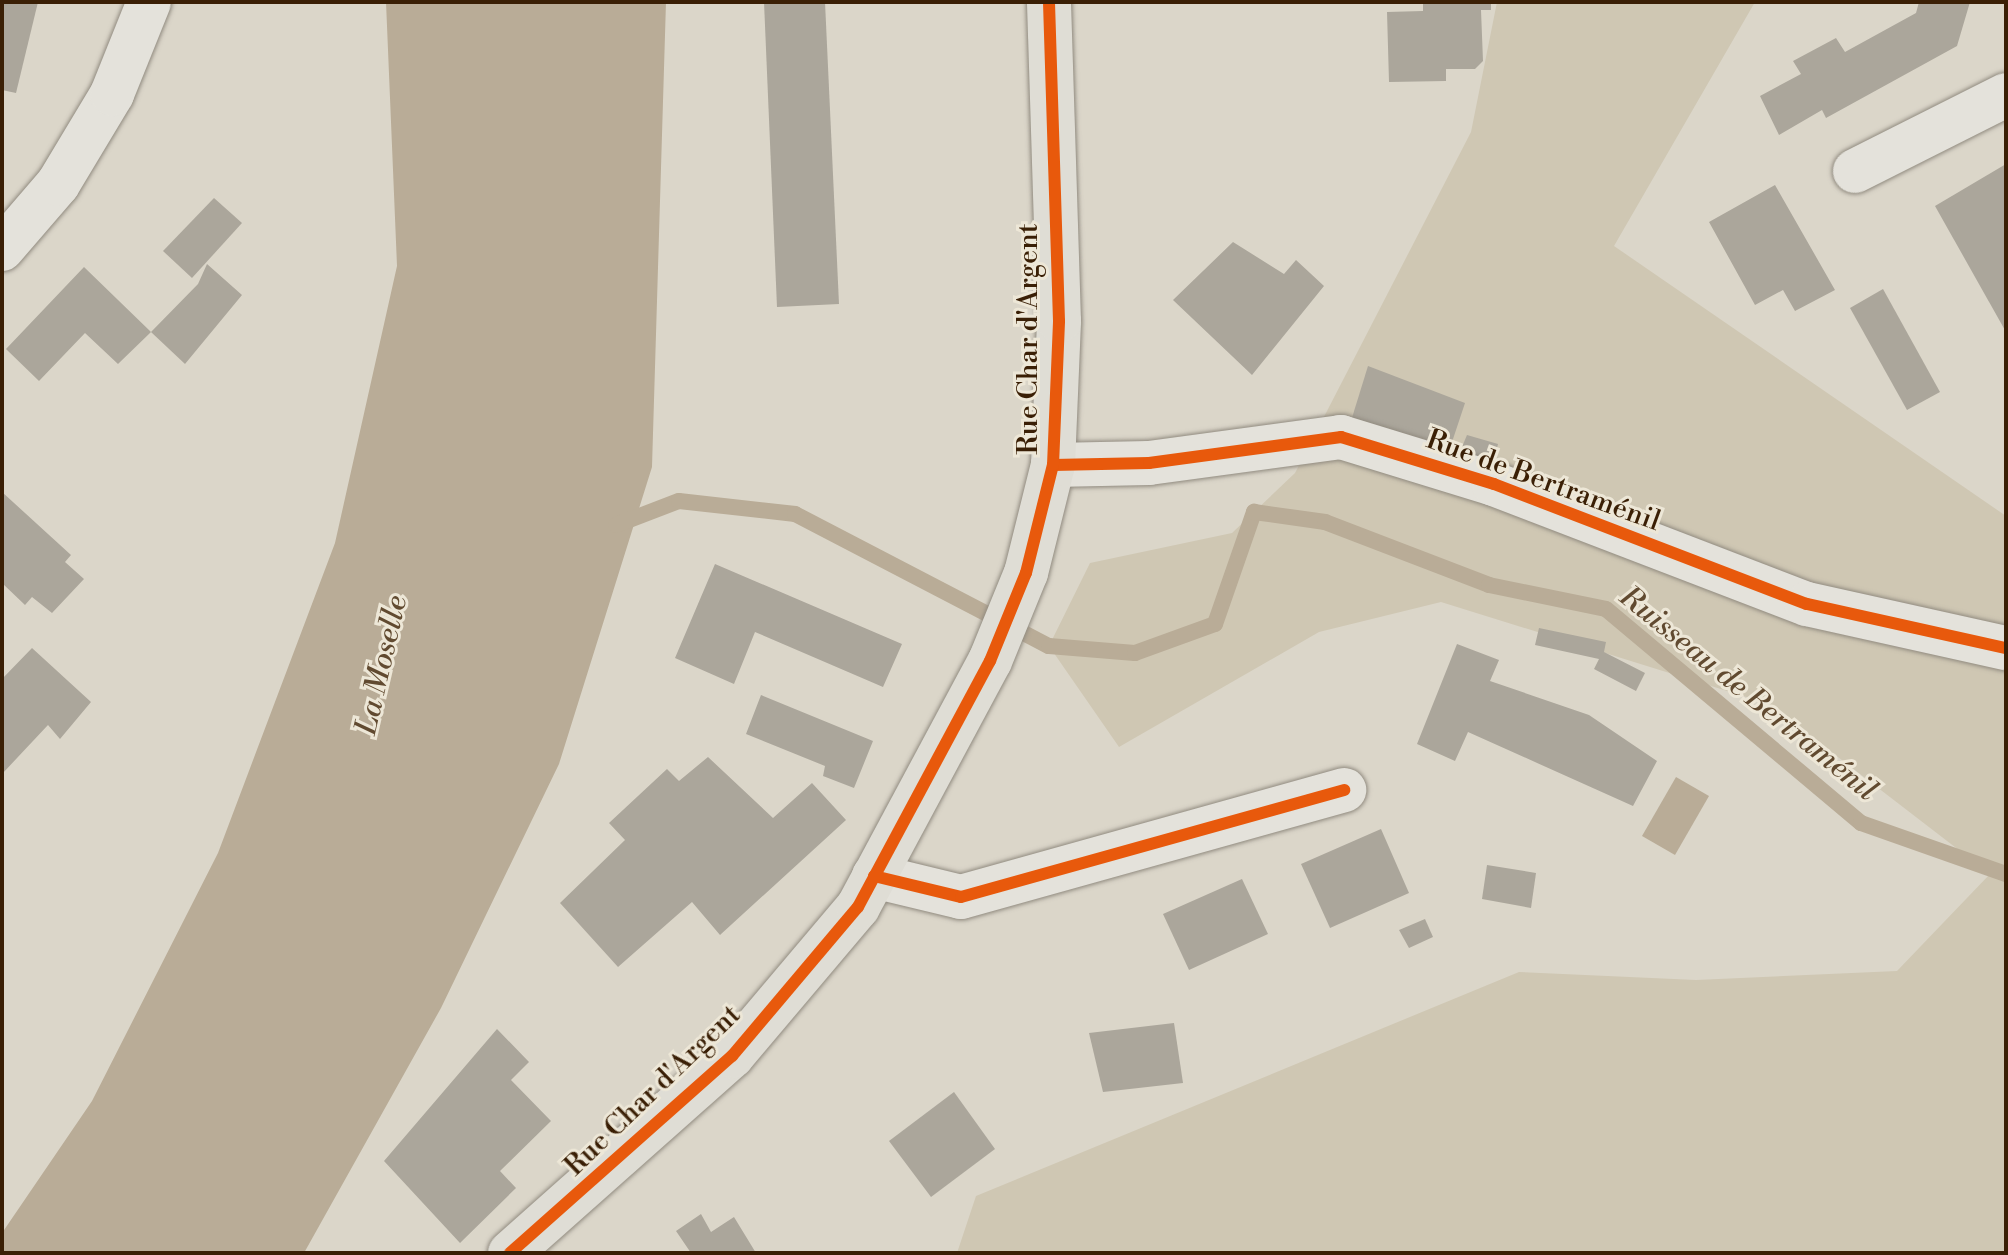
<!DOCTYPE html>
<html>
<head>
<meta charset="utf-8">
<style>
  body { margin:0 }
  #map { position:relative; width:2008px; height:1255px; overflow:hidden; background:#dbd6c9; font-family:"Libre Bodoni",serif }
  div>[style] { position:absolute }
  .green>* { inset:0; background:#cfc7b3 }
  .water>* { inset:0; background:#b9ac97 }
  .stream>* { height:16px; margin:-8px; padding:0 8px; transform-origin:8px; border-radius:8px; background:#b9ac97 }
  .building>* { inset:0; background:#aba69b }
  .roads { filter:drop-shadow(0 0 2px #918b80) drop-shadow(0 0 2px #918b80) }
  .minor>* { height:44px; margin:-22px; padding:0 22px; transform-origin:22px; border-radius:22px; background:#e4e2db }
  .tertiary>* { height:44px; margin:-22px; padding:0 22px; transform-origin:22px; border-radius:22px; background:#e4e2db }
  .primary>* { height:44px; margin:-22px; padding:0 22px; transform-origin:22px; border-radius:22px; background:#dfddd5 }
  .cycleway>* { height:12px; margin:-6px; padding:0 6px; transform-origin:6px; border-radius:6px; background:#e8590c }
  span { translate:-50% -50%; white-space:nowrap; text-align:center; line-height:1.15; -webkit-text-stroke:6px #ede7d7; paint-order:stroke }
  .street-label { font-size:28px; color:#3a1f05 }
  .water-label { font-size:30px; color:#614a30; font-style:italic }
  .frame { position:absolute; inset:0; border:4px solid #3a1f05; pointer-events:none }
</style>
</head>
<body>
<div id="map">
  <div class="green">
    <i style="clip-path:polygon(1497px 2px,1755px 2px,1614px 246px,2006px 516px,2006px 1253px,957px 1253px,976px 1196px,1519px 972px,1696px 980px,1897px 971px,1990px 874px,1769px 704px,1441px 602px,1319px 632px,1119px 747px,1049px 646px,1090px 563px,1232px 533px,1295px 473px,1471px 132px)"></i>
  </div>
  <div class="water">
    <i style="clip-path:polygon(386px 2px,666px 2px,652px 467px,559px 764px,441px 1008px,304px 1253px,2px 1253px,2px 1233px,92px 1101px,218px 853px,335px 543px,397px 266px)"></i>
    <i style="clip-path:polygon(1676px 777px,1709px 796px,1675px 855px,1642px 836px)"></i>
  </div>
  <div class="stream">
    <i style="left:616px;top:525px;width:67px;rotate:-20.9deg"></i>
    <i style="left:679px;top:501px;width:117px;rotate:6.4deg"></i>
    <i style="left:795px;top:514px;width:286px;rotate:27.5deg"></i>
    <i style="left:1049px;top:646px;width:86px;rotate:4.7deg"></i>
    <i style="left:1135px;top:653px;width:85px;rotate:-19.9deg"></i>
    <i style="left:1215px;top:624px;width:119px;rotate:-70.8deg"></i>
    <i style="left:1254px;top:512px;width:72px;rotate:8deg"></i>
    <i style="left:1325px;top:522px;width:176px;rotate:21deg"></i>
    <i style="left:1489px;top:585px;width:119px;rotate:11.6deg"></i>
    <i style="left:1606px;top:609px;width:333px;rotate:40deg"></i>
    <i style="left:1861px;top:823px;width:154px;rotate:19.4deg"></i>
  </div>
  <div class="building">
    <i style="clip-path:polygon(2px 2px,38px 2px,16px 93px,2px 90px)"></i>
    <i style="clip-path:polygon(764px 2px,825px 2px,839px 304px,777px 307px)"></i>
    <i style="clip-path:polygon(1423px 2px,1491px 2px,1491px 10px,1481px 10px,1483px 61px,1475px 69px,1446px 69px,1446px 81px,1389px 82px,1387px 12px,1423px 11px)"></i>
    <i style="clip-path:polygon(1919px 2px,1970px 2px,1957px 46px,1826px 118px,1822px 110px,1779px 135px,1760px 96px,1801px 74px,1793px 61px,1836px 38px,1845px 52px,1916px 13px)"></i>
    <i style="clip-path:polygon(2006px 164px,2006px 332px,1935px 206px)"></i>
    <i style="clip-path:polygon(1775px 185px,1835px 290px,1795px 311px,1783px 290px,1755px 305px,1709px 222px)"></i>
    <i style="clip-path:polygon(214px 198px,242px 223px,192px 278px,163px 251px)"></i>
    <i style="clip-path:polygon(1233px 242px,1284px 274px,1296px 260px,1324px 286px,1252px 375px,1173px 300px)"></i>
    <i style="clip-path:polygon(207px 264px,242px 295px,185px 364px,151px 332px,118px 364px,85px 333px,39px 381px,6px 349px,84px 267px,151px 332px,198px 284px)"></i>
    <i style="clip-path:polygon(1883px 289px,1940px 392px,1907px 410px,1850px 308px)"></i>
    <i style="clip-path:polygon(1368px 366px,1465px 403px,1449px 451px,1351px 421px)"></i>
    <i style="clip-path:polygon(1467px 435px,1498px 444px,1493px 464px,1459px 454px)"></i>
    <i style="clip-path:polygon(2px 492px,71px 555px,65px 562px,84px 579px,52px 613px,32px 597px,25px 605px,2px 583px)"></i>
    <i style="clip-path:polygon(715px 564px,902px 644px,883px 687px,755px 632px,734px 684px,675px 658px)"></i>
    <i style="clip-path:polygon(1539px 628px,1606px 642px,1604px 652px,1645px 673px,1636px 691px,1594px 669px,1599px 659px,1535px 645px)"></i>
    <i style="clip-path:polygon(1457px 644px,1499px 660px,1490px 681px,1589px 715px,1657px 761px,1633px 806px,1468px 732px,1455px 761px,1417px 744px)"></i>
    <i style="clip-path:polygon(32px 648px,91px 702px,60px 739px,48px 725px,2px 774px,2px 679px)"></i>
    <i style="clip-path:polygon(761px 695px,873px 741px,854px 788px,823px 776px,825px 766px,746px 734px)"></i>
    <i style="clip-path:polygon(708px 757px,773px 818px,812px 783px,846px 820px,720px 935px,692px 902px,618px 967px,560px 903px,625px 840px,609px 823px,667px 769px,679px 781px)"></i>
    <i style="clip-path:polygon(1381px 829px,1409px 893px,1330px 928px,1301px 864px)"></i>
    <i style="clip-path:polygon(1487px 865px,1536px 873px,1531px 908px,1482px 899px)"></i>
    <i style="clip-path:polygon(1242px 879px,1268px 934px,1189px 970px,1163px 914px)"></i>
    <i style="clip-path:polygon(1425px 919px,1433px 937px,1409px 948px,1399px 930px)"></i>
    <i style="clip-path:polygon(1174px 1023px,1183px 1083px,1103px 1092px,1089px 1033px)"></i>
    <i style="clip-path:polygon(497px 1029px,529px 1062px,511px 1080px,551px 1121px,500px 1171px,516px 1188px,460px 1243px,384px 1161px)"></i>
    <i style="clip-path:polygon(954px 1092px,995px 1149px,931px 1197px,889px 1141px)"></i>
    <i style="clip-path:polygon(701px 1214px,711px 1232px,734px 1217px,756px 1253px,691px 1253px,676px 1231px)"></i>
  </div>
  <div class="roads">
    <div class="minor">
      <i style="left:1855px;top:171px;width:169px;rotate:-26.7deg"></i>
      <i style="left:1053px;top:465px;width:96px;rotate:-1.2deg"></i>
      <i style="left:1149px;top:463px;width:194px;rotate:-7.7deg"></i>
      <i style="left:1341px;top:437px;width:160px;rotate:17.1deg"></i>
      <i style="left:1494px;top:484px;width:335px;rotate:21deg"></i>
      <i style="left:1807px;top:604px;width:204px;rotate:12.5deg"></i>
      <i style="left:874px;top:876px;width:89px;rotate:13.6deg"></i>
      <i style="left:961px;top:897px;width:398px;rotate:-15.6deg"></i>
    </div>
    <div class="tertiary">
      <i style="left:2px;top:249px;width:86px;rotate:-49.3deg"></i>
      <i style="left:58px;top:184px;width:105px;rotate:-59deg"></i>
      <i style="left:112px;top:94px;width:99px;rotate:-68.1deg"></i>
    </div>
    <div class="primary">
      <i style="left:510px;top:1253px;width:297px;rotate:-41.6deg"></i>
      <i style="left:732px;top:1056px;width:195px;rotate:-49.8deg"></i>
      <i style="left:858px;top:907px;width:279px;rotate:-61.8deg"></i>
      <i style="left:990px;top:661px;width:95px;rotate:-67.8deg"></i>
      <i style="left:1026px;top:573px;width:111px;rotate:-76deg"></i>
      <i style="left:1053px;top:465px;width:144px;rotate:-87.6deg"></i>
      <i style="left:1059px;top:321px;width:319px;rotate:-91.8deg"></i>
    </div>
  </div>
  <div class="cycleway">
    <i style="left:1053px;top:465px;width:96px;rotate:-1.2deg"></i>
    <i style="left:1149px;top:463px;width:194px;rotate:-7.7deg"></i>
    <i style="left:1341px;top:437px;width:160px;rotate:17.1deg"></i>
    <i style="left:1494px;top:484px;width:335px;rotate:21deg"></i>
    <i style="left:1807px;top:604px;width:204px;rotate:12.5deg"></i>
    <i style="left:874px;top:876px;width:89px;rotate:13.6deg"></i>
    <i style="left:961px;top:897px;width:398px;rotate:-15.6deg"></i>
    <i style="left:510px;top:1253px;width:297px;rotate:-41.6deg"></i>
    <i style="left:732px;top:1056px;width:195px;rotate:-49.8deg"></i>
    <i style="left:858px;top:907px;width:279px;rotate:-61.8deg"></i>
    <i style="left:990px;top:661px;width:95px;rotate:-67.8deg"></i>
    <i style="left:1026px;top:573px;width:111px;rotate:-76deg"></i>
    <i style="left:1053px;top:465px;width:144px;rotate:-87.6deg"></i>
    <i style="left:1059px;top:321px;width:319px;rotate:-91.8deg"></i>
  </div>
  <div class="street-label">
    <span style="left:1029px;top:339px;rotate:-90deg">Rue Char d'Argent</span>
    <span style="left:1543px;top:481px;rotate:20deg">Rue de Bertraménil</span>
    <span style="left:653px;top:1091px;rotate:-44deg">Rue Char d'Argent</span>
  </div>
  <div class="water-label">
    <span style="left:382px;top:665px;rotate:-77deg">La Moselle</span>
    <span style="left:1748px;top:694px;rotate:39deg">Ruisseau de Bertraménil</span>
  </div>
  <div class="frame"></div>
</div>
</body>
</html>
